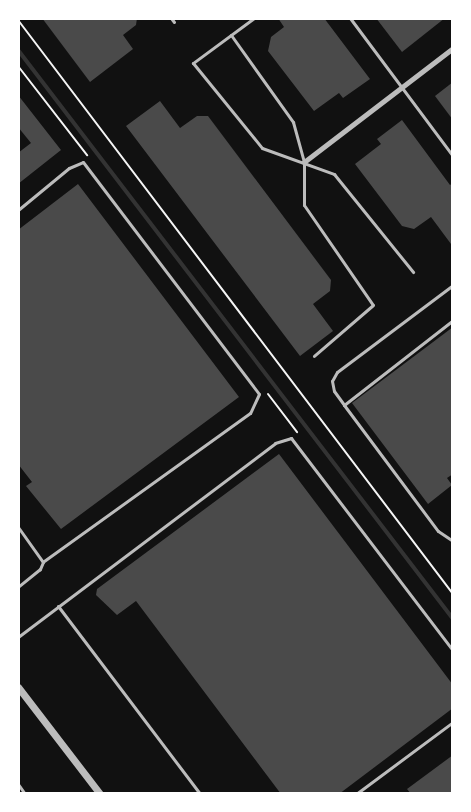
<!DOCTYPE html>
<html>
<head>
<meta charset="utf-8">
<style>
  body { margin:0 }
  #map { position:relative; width:471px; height:812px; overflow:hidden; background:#111; font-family:"Public Sans",sans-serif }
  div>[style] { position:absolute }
  .stream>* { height:4px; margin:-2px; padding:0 2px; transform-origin:2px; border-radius:2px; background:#333 }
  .building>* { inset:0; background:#4a4a4a }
  .path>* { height:2px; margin:-1px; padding:0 1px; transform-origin:1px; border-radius:1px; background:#f5f5f5 }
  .service>* { height:3px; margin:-1.5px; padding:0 1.5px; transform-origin:1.5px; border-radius:1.5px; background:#bcbcbc }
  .minor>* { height:5px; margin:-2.5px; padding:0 2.5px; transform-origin:2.5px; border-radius:2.5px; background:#bcbcbc }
  .tertiary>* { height:7px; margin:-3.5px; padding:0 3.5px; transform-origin:3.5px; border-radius:3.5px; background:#bcbcbc }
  span { translate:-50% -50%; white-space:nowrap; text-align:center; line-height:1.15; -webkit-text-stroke:6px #fff; paint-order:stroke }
  .frame { position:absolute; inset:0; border:20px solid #fff; pointer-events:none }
</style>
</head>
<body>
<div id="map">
  <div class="stream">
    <i style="left:18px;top:50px;width:716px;rotate:52.6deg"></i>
  </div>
  <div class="building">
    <i style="clip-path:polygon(42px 18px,137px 18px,136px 25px,123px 35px,133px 49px,90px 82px)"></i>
    <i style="clip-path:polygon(278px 18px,324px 18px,370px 79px,343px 98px,339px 93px,314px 111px,268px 51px,271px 37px,284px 27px)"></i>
    <i style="clip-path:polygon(376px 18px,445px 18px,402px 52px)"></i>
    <i style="clip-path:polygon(453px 82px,453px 120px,435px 96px)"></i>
    <i style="clip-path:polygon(18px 95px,61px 150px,18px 184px,18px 153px,31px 143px,18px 127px)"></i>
    <i style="clip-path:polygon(160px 101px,180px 128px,197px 116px,208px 116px,331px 280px,330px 291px,313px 304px,333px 331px,300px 356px,126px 126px)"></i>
    <i style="clip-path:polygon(402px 120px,450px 185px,453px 183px,451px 244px,431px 217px,414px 229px,402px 226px,355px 164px,381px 144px,377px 139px)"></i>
    <i style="clip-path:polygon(78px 184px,239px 397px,61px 529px,26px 486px,32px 482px,18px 464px,18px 230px)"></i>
    <i style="clip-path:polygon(453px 327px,453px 474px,447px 478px,452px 485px,428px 504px,352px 403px)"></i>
    <i style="clip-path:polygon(279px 454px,453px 685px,453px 708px,339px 794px,281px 794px,136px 601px,117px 615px,96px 595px,97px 589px)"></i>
    <i style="clip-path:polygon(453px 755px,453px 794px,411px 794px,407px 789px)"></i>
  </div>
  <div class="path">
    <i style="left:18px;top:20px;width:720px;rotate:52.84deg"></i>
    <i style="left:18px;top:66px;width:113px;rotate:52.2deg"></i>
    <i style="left:268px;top:394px;width:48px;rotate:52.7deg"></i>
  </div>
  <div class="service">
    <i style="left:171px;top:18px;width:5px;rotate:53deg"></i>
    <i style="left:254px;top:18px;width:76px;rotate:143.6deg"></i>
    <i style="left:193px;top:63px;width:109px;rotate:50.9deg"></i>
    <i style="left:262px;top:148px;width:77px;rotate:19.9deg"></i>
    <i style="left:334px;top:174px;width:126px;rotate:51.1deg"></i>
    <i style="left:350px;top:18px;width:172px;rotate:53.3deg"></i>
    <i style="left:231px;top:35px;width:107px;rotate:54.5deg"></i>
    <i style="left:293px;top:122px;width:41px;rotate:74.6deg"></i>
    <i style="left:304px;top:162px;width:43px;rotate:90deg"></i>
    <i style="left:304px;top:205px;width:121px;rotate:55.4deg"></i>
    <i style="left:373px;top:305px;width:78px;rotate:139.2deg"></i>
    <i style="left:18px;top:210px;width:66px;rotate:-39.5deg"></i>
    <i style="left:69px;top:168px;width:15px;rotate:-23deg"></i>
    <i style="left:83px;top:162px;width:291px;rotate:52.8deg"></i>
    <i style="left:259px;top:394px;width:21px;rotate:115deg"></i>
    <i style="left:250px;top:413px;width:255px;rotate:144.3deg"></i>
    <i style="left:43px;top:562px;width:8px;rotate:113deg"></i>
    <i style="left:40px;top:569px;width:28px;rotate:141deg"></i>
    <i style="left:453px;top:285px;width:145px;rotate:143.1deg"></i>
    <i style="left:337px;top:372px;width:10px;rotate:119deg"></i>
    <i style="left:332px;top:381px;width:10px;rotate:79deg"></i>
    <i style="left:334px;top:391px;width:17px;rotate:54deg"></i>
    <i style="left:344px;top:405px;width:138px;rotate:-37.9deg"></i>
    <i style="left:344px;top:405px;width:157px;rotate:53.3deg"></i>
    <i style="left:438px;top:531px;width:18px;rotate:34deg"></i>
    <i style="left:18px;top:527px;width:43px;rotate:54.5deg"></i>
    <i style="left:58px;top:606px;width:236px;rotate:52.9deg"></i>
    <i style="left:18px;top:637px;width:322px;rotate:-37deg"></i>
    <i style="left:275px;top:443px;width:17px;rotate:-17deg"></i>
    <i style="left:291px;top:438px;width:268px;rotate:52.7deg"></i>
    <i style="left:18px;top:784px;width:12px;rotate:55deg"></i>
    <i style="left:356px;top:794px;width:121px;rotate:-36.6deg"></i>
  </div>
  <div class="minor">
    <i style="left:304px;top:162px;width:188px;rotate:-37.4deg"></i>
  </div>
  <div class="tertiary">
    <i style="left:18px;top:687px;width:135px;rotate:52.5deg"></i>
  </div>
  <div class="frame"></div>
</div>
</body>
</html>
